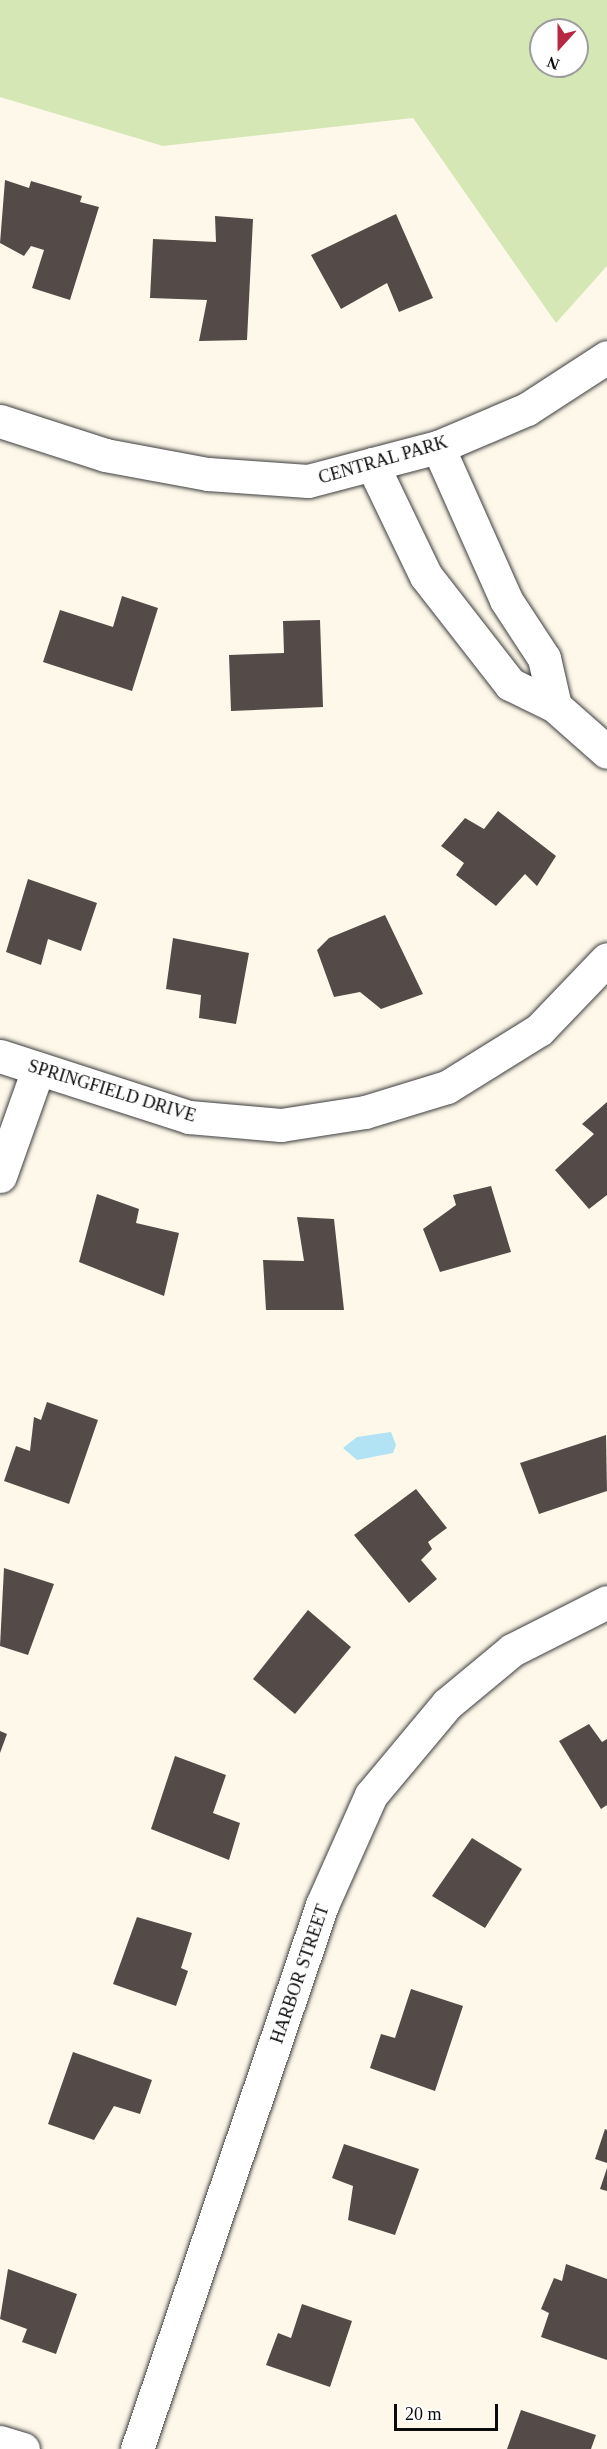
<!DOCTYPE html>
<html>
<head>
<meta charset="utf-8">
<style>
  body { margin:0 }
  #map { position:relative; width:607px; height:2449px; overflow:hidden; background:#fef8ea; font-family:Georgia,serif }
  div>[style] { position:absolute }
  .green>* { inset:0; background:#d6e7b6 }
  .water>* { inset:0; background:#b1e3f4 }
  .building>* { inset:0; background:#544b48 }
  .roads { filter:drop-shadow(0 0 2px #3e3e3e) drop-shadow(0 0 2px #3e3e3e) }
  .minor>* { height:33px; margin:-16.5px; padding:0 16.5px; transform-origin:16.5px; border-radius:16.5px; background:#fff }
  span { translate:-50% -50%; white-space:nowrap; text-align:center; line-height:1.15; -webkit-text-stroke:6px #fff; paint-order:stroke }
  .street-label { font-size:18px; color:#0b0b0b }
  .north { position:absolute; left:529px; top:18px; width:60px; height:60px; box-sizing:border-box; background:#fff; border:2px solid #9d9d9d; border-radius:50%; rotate:201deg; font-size:16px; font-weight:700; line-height:24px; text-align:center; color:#0b0b0b }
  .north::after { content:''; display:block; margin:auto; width:21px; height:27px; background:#b62941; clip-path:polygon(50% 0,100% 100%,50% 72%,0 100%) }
  .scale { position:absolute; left:394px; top:2404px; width:104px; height:27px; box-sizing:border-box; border:3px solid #0b0b0b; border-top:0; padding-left:8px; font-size:18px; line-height:21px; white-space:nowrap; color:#0b0b0b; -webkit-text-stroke:4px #fff; paint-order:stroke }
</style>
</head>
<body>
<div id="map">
  <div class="green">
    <i style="clip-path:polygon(evenodd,0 0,607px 0,607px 266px,556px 323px,413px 118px,163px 146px,0 97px,0 0,541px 30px,577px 30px,577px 66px,541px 66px,541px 30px)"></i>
  </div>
  <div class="water">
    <i style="clip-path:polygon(391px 1432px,396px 1445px,393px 1453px,357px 1460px,343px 1448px,357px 1437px)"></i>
  </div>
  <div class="building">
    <i style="clip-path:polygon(5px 180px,29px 188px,31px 181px,82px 196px,80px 202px,99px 207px,70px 300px,32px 288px,44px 250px,31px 246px,24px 256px,0 243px)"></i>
    <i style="clip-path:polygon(396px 214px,433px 298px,399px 312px,387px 283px,341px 309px,311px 255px)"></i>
    <i style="clip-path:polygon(215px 216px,253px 219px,247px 340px,199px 341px,207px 300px,150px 298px,153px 239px,216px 242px)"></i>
    <i style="clip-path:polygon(122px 596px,158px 608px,132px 691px,43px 662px,60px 610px,113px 627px)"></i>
    <i style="clip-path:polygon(320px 620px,323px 707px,231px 711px,229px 655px,284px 653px,283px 621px)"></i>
    <i style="clip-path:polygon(498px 811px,556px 856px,537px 886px,525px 874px,496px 906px,456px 875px,464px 863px,441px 846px,465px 818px,484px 829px)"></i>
    <i style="clip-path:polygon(28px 879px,97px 903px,81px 951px,48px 939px,41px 965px,6px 952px)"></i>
    <i style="clip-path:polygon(385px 915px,423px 994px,381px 1009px,360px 992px,334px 997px,317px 950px,329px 938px)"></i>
    <i style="clip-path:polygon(173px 938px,249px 953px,236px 1024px,199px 1018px,201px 995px,166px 989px)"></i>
    <i style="clip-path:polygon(607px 1102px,607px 1195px,589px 1209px,555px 1170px,594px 1134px,582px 1124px)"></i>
    <i style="clip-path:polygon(491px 1186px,511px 1252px,440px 1272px,423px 1229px,456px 1205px,453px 1195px)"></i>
    <i style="clip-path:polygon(97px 1194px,139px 1209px,136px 1223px,179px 1233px,164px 1296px,79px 1262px)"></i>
    <i style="clip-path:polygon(297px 1217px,334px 1219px,344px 1310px,266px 1310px,263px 1260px,304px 1261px)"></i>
    <i style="clip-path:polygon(47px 1402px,98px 1420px,69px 1504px,4px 1481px,16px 1446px,30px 1451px,34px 1417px,41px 1420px)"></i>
    <i style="clip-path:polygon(606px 1435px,607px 1491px,539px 1514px,520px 1463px)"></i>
    <i style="clip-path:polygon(416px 1489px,447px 1528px,428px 1542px,432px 1549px,421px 1560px,437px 1579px,409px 1603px,354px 1535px)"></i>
    <i style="clip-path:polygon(4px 1568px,54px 1584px,28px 1655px,0 1646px)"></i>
    <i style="clip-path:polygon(308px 1610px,351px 1647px,295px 1714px,253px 1679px)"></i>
    <i style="clip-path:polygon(589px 1724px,602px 1742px,607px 1739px,607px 1805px,601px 1809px,559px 1741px)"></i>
    <i style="clip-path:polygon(0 1731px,7px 1734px,0 1753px)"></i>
    <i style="clip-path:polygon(175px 1756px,226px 1775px,213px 1813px,240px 1823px,229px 1860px,151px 1829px)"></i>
    <i style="clip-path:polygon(472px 1838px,522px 1869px,485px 1928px,432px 1896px)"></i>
    <i style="clip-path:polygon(137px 1917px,192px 1933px,181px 1968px,188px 1971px,176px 2006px,113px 1984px)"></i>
    <i style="clip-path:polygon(411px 1989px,463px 2006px,435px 2091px,370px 2068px,381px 2034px,395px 2038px)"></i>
    <i style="clip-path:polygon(73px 2052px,152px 2080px,140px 2114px,114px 2106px,94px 2140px,48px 2124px)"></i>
    <i style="clip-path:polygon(605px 2129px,607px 2130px,607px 2163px,595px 2159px)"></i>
    <i style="clip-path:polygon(344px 2144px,419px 2169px,395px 2235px,348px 2220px,353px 2186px,332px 2178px)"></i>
    <i style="clip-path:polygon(607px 2168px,607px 2191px,600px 2189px)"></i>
    <i style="clip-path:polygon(566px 2264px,607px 2279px,607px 2360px,541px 2337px,549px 2313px,541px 2309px,554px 2278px,562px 2281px)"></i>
    <i style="clip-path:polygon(8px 2269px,77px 2294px,56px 2354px,22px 2342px,27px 2329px,0 2319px)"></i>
    <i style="clip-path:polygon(302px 2304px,352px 2321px,330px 2387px,266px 2365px,278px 2333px,291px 2338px)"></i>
    <i style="clip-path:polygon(521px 2410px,596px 2435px,591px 2449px,507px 2449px)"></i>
  </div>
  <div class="roads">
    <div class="minor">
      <i style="left:0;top:421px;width:110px;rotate:17.9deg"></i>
      <i style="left:105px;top:455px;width:105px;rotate:10.5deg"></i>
      <i style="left:208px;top:474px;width:100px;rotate:4deg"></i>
      <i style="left:308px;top:481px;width:134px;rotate:-14.7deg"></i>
      <i style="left:438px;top:447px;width:97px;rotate:-23.1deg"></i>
      <i style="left:527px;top:409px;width:95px;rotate:-33deg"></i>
      <i style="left:438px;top:447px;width:167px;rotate:66deg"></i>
      <i style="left:506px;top:600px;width:69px;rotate:56.8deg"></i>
      <i style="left:544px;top:658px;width:49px;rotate:77.1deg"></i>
      <i style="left:372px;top:464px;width:124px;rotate:64.3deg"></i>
      <i style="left:426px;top:576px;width:137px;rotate:52.1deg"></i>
      <i style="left:510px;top:684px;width:50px;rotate:26.1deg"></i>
      <i style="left:555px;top:706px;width:69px;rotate:41.5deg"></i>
      <i style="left:0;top:1056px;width:199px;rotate:17.9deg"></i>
      <i style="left:189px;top:1117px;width:92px;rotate:5deg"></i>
      <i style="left:281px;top:1125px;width:85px;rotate:-8.8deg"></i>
      <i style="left:365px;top:1112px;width:86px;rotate:-17deg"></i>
      <i style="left:447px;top:1087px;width:108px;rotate:-31.8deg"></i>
      <i style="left:539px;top:1030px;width:98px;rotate:-46.2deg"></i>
      <i style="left:0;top:1176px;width:114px;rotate:-70.4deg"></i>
      <i style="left:0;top:2442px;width:24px;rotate:17deg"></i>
      <i style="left:137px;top:2449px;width:575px;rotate:-71.22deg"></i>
      <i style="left:322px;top:1905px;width:120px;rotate:-66deg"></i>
      <i style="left:371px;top:1795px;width:119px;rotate:-50.1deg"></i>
      <i style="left:447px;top:1704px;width:85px;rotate:-39.7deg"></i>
      <i style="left:512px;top:1650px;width:106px;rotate:-26.8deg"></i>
    </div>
  </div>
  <div class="street-label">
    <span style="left:383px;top:460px;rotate:-16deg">CENTRAL PARK</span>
    <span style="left:112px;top:1091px;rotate:17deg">SPRINGFIELD DRIVE</span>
    <span style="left:300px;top:1974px;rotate:-71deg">HARBOR STREET</span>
  </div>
  <div class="north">N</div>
  <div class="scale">20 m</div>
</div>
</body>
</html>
